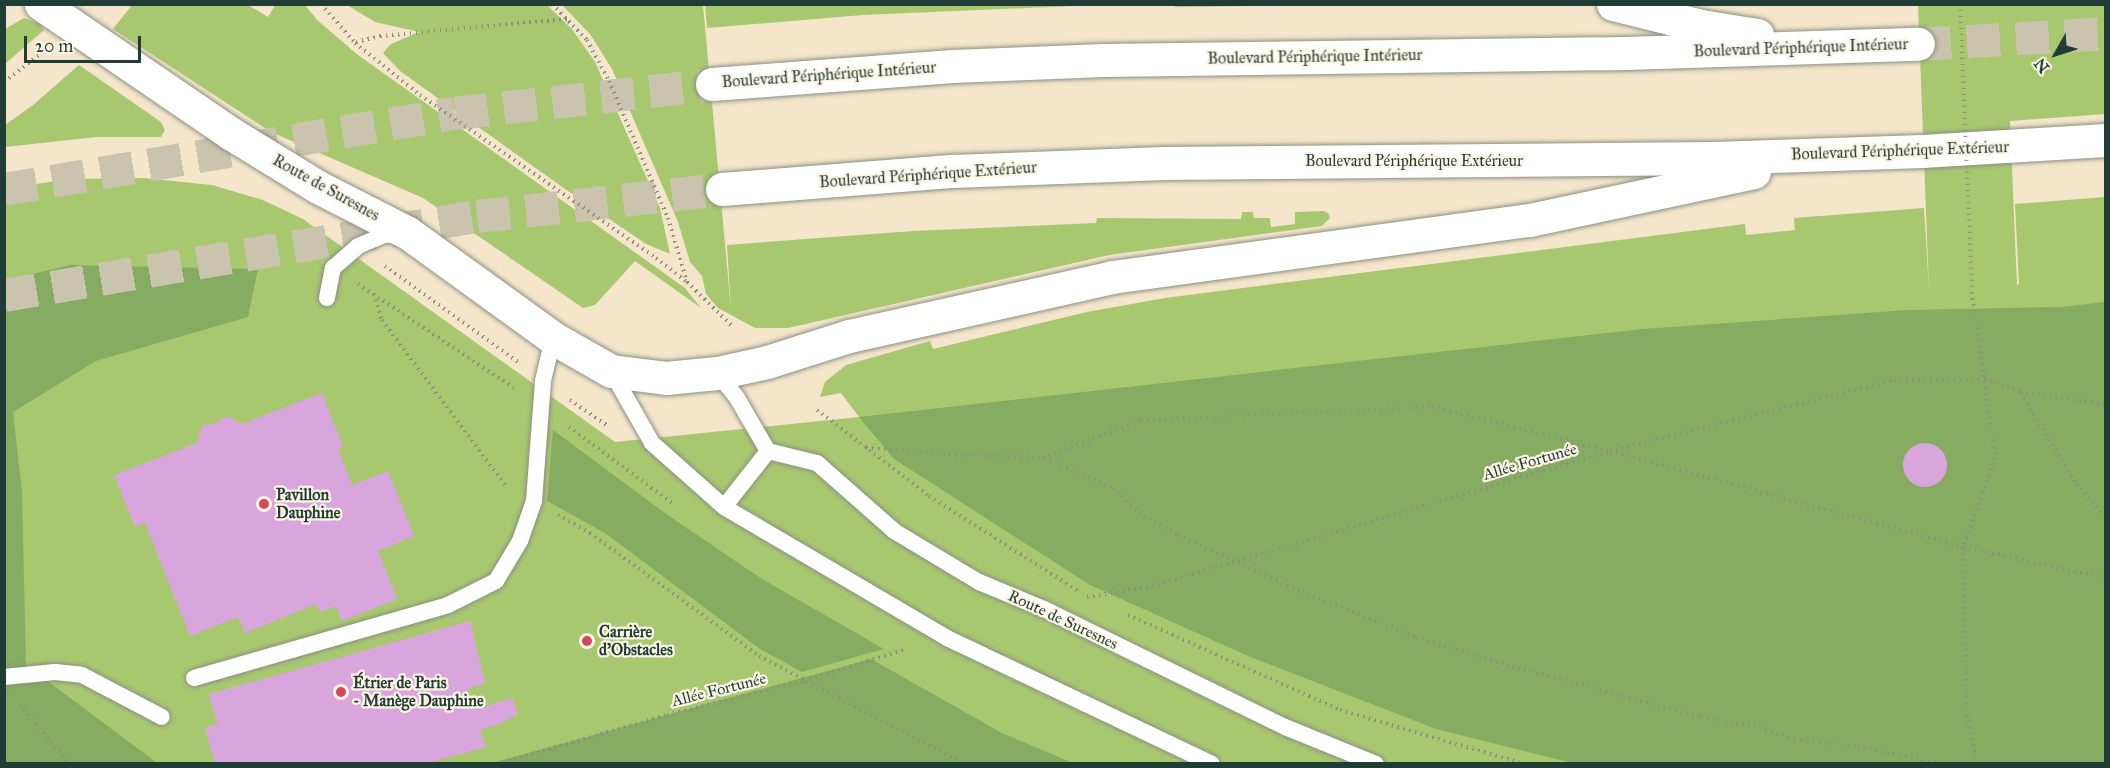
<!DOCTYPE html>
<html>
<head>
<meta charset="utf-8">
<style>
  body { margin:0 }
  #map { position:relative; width:2110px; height:768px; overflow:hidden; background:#f5e5cb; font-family:"IM FELL Great Primer",serif }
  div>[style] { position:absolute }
  .green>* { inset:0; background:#a8c870 }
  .forest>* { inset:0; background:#86ac62 }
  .building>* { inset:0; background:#d8a6dc }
  .round { border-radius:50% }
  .highway-tunnel>* { height:33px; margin-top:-16.5px; transform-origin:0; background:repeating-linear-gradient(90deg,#cac3ad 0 33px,transparent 0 49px) }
  .path>* { height:4px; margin-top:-2px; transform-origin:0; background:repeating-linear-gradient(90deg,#8a9180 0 1.5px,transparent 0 6px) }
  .roads { filter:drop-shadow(0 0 2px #8a9180) drop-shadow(0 0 2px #8a9180) }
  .lane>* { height:16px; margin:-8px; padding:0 8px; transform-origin:8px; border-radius:8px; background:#fff }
  .primary>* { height:33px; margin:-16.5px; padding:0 16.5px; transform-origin:16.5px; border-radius:16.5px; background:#fff }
  .highway>* { height:33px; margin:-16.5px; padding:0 16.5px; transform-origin:16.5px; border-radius:16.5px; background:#fff }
  .path-bridge>* { height:4px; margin-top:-2px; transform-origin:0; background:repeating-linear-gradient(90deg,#8a9180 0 1.5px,transparent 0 6px) }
  .dots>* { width:16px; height:16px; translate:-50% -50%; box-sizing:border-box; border:3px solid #fcf5e5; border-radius:50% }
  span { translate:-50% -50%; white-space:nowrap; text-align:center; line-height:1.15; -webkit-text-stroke:4.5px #fcf5e5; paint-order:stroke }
  .street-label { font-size:16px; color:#1f3d34 }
  .poi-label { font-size:16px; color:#1f3d34; font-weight:700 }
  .left { translate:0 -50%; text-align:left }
  .frame { position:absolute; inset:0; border:6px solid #1f3d34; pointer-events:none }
  .north { position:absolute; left:2026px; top:24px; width:60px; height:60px; -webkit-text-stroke:4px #fcf5e5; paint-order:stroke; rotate:231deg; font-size:16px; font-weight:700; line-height:24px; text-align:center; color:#1f3d34 }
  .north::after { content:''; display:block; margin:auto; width:21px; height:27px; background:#1f3d34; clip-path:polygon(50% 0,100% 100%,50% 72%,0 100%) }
  .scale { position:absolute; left:24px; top:36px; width:117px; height:27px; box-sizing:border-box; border:3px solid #1f3d34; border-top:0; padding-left:8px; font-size:18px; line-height:21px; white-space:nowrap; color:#1f3d34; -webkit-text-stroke:4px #fcf5e5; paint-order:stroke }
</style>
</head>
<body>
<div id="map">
  <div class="green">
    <i style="clip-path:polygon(132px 5px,248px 5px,268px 17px,275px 5px,305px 5px,317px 20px,358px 55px,685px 288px,701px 308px,635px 261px,595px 305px,583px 308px,423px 198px,271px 132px,113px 29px)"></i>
    <i style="clip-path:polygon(347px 5px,547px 5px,572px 29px,595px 62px,660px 208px,670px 254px,646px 244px,565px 189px,400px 71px,383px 53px,391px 44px,419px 32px,375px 22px)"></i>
    <i style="clip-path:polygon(562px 5px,703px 5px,731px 309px,727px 245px,913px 231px,1096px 223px,1097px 218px,1241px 219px,1242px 212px,1253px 212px,1254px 218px,1270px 218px,1271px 227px,1295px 224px,1295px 212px,1323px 211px,1328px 213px,1330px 218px,1322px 226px,1109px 255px,788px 328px,755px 328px,718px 308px,706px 294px,702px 276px,690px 262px,678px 222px,612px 69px,590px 34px)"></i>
    <i style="clip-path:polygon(705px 5px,705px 4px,1096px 5px,863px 15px,707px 28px)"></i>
    <i style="clip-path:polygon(1175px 5px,1175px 4px,1323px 5px,1175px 7px)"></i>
    <i style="clip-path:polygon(1918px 5px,2105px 5px,2105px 114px,2010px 121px,2017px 285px,2019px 284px,2015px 204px,2105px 197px,2105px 763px,5px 763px,4px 189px,68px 179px,143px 178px,212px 185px,263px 200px,303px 219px,615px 442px,859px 417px,841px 393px,820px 397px,825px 382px,846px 365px,930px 341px,933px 349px,1087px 312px,1165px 298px,1745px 224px,1746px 235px,1795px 230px,1794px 218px,1924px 208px,1929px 289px)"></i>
    <i style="clip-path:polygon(24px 18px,40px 24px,44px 30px,5px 64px,5px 29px)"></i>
    <i style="clip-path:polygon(79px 65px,161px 122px,165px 130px,161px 137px,97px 137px,5px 147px,5px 125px,33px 105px)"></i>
  </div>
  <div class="forest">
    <i style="clip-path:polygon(70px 265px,258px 269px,248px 317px,96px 361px,13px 412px,22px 492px,26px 665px,157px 763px,5px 763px,4px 281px)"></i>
    <i style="clip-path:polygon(2105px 302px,2105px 763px,1572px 763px,1436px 729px,1248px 656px,1090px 585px,894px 459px,859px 417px,1643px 329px,1908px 310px,2061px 307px)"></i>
    <i style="clip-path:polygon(553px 430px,669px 516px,762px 579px,884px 649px,802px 672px,760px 649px,605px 533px,547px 501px)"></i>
    <i style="clip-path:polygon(871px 659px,1002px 733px,1073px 763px,492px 763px)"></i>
  </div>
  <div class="building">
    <i style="clip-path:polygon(322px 393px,343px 447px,338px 449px,352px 485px,388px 471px,414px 536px,378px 551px,397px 599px,342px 621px,336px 606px,320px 612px,316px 604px,245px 633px,238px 617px,190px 636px,145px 523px,135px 527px,114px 475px,197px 443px,202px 425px,214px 424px,227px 416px,242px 424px)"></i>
    <i class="round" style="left:1903px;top:443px;width:44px;height:44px"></i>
    <i style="clip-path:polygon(470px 621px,485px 683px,467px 689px,474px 710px,512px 698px,518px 714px,501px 723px,480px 730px,486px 747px,424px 764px,215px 764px,205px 728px,217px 724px,209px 694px)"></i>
  </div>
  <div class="highway-tunnel">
    <i style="left:1918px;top:44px;width:188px;rotate:-3.3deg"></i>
    <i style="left:4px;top:189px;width:457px;rotate:-9.6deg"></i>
    <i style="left:455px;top:113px;width:259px;rotate:-6.4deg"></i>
    <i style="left:4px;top:295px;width:480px;rotate:-9.5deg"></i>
    <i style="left:477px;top:216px;width:246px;rotate:-6.3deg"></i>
  </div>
  <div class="path">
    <i style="left:321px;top:4px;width:52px;rotate:48.9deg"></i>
    <i style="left:355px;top:43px;width:83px;rotate:38.7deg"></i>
    <i style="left:420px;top:95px;width:287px;rotate:34.6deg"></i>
    <i style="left:656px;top:258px;width:39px;rotate:38deg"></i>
    <i style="left:687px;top:282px;width:62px;rotate:44.3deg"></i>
    <i style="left:552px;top:4px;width:50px;rotate:45.8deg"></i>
    <i style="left:587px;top:40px;width:47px;rotate:61.8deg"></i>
    <i style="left:609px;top:81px;width:149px;rotate:66.7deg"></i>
    <i style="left:668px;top:218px;width:67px;rotate:73.5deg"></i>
    <i style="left:356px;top:42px;width:25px;rotate:-14deg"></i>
    <i style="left:380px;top:36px;width:188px;rotate:-5.2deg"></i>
    <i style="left:4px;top:82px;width:51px;rotate:-37.8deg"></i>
    <i style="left:385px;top:266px;width:164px;rotate:35.8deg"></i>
    <i style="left:358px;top:284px;width:187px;rotate:33.7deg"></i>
    <i style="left:1972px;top:292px;width:168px;rotate:82.1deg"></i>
    <i style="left:1995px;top:458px;width:95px;rotate:109.8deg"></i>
    <i style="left:1963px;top:547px;width:168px;rotate:88.6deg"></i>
    <i style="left:1967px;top:715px;width:50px;rotate:78.5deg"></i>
    <i style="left:374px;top:294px;width:27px;rotate:73deg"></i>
    <i style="left:382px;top:320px;width:206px;rotate:53.3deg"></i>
    <i style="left:2021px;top:393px;width:106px;rotate:58.9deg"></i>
    <i style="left:2076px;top:484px;width:45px;rotate:48.6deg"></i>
    <i style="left:570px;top:400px;width:46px;rotate:34.4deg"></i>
    <i style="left:817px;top:410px;width:141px;rotate:37.5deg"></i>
    <i style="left:929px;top:496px;width:177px;rotate:32.5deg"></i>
    <i style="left:569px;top:427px;width:128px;rotate:36.4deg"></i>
    <i style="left:866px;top:448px;width:83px;rotate:4.8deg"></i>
    <i style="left:949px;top:455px;width:94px;rotate:1.8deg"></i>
    <i style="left:1043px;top:458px;width:105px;rotate:-21.2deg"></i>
    <i style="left:1141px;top:420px;width:291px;rotate:-2.6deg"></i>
    <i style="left:1432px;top:407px;width:183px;rotate:13.9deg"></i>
    <i style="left:1610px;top:451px;width:366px;rotate:15.2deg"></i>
    <i style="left:1963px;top:547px;width:146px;rotate:12.2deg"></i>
    <i style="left:1044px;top:458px;width:75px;rotate:23.5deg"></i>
    <i style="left:1113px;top:488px;width:42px;rotate:42.1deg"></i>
    <i style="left:1144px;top:516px;width:39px;rotate:29deg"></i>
    <i style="left:1178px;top:535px;width:136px;rotate:24.7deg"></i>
    <i style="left:1302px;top:592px;width:123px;rotate:21.5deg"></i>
    <i style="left:1416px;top:637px;width:95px;rotate:17.1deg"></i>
    <i style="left:1507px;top:665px;width:201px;rotate:15deg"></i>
    <i style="left:1701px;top:717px;width:54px;rotate:9.6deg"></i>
    <i style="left:1754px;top:726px;width:49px;rotate:17.7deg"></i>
    <i style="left:1801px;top:741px;width:57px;rotate:5deg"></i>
    <i style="left:1858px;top:746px;width:87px;rotate:12deg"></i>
    <i style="left:558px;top:515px;width:37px;rotate:29deg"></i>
    <i style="left:590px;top:533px;width:209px;rotate:36deg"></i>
    <i style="left:759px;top:656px;width:233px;rotate:27.7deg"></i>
    <i style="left:1087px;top:597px;width:66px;rotate:-9.6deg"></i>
    <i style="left:1152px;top:586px;width:477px;rotate:-16.4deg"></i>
    <i style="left:1610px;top:451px;width:293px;rotate:-14deg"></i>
    <i style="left:1894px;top:380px;width:91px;rotate:-0.6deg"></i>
    <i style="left:1985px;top:379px;width:37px;rotate:20deg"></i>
    <i style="left:2020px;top:392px;width:87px;rotate:7.9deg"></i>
    <i style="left:1128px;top:615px;width:232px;rotate:24.1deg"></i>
    <i style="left:1340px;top:710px;width:193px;rotate:16.3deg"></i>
    <i style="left:20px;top:705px;width:77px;rotate:49.7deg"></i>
    <i style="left:497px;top:764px;width:177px;rotate:-16.1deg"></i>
    <i style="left:667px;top:715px;width:141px;rotate:-13.9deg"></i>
    <i style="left:804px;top:681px;width:107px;rotate:-17.4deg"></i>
  </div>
  <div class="roads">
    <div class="lane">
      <i style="left:327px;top:298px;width:31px;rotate:-79deg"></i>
      <i style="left:333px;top:268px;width:33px;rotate:-41deg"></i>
      <i style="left:358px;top:246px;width:28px;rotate:-23deg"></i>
      <i style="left:384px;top:235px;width:18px;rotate:-3deg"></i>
      <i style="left:611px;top:371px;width:83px;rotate:60.3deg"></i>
      <i style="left:652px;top:443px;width:96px;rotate:41.6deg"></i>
      <i style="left:724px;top:507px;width:259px;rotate:30.4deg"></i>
      <i style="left:947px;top:638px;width:293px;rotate:25.4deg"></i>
      <i style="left:717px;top:373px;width:32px;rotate:51deg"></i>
      <i style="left:737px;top:398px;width:61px;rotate:59.7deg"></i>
      <i style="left:768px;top:451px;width:50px;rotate:13.8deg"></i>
      <i style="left:817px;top:463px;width:103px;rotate:41.4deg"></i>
      <i style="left:894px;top:531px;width:99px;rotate:31deg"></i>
      <i style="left:979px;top:582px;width:70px;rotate:22.6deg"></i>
      <i style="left:1044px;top:609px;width:268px;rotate:26.1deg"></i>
      <i style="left:1285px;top:727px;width:98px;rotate:22.1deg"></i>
      <i style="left:724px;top:507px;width:71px;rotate:-51.8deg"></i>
      <i style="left:4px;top:677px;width:51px;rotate:-5.6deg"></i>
      <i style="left:55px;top:672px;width:27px;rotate:6deg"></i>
      <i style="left:82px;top:675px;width:90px;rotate:27.7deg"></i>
      <i style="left:194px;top:678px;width:264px;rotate:-16deg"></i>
      <i style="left:448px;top:605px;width:54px;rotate:-26.6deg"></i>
      <i style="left:496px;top:581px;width:47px;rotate:-59deg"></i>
      <i style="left:520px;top:541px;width:42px;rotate:-70.7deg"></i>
      <i style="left:534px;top:501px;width:120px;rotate:-85.7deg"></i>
      <i style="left:543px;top:381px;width:44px;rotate:-76.9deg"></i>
    </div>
    <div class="primary">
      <i style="left:41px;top:4px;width:229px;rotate:34.3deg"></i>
      <i style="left:230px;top:133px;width:103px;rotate:31.5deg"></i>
      <i style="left:318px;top:187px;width:101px;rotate:27.1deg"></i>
      <i style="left:408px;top:233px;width:179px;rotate:35.9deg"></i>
      <i style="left:553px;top:338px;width:67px;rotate:29.6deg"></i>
      <i style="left:611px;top:371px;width:55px;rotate:7.3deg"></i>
      <i style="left:666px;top:378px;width:51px;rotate:-5.6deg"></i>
    </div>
    <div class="highway">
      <i style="left:1613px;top:4px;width:91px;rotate:14deg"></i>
      <i style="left:1701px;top:26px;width:57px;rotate:9.1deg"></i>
      <i style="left:712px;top:84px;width:241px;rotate:-4.3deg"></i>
      <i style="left:952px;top:66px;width:152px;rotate:-2.3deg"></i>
      <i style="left:1104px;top:60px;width:521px;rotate:-0.77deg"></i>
      <i style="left:1625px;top:53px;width:293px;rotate:-1.8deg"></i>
      <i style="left:722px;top:189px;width:232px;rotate:-4.5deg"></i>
      <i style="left:953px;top:171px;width:211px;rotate:-2.2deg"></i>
      <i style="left:1164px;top:163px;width:550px;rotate:-0.52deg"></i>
      <i style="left:1714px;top:158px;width:208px;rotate:-1.9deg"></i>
      <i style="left:1922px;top:151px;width:184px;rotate:-3.4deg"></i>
      <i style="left:717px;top:373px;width:51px;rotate:-12.4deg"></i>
      <i style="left:767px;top:362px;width:86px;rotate:-17.6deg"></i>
      <i style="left:849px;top:336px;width:270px;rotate:-12.6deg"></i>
      <i style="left:1112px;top:277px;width:422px;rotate:-7.8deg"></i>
      <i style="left:1530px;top:220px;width:229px;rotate:-12.1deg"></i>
    </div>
  </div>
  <div class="path-bridge">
    <i style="left:1960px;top:4px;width:288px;rotate:87.6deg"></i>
  </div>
  <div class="dots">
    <i style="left:264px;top:504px;background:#d1495b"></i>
    <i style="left:587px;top:641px;background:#d1495b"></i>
    <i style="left:341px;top:692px;background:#d1495b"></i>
  </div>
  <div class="street-label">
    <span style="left:1801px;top:48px;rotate:-2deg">Boulevard Périphérique Intérieur</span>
    <span style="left:1315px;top:57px;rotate:-1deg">Boulevard Périphérique Intérieur</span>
    <span style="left:829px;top:75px;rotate:-4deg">Boulevard Périphérique Intérieur</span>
    <span style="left:1900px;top:151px;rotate:-2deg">Boulevard Périphérique Extérieur</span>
    <span style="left:1414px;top:161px">Boulevard Périphérique Extérieur</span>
    <span style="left:928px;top:175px;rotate:-4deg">Boulevard Périphérique Extérieur</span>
    <span style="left:326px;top:188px;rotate:29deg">Route de Suresnes</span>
    <span style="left:1530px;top:462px;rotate:-16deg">Allée Fortunée</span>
    <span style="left:1063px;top:620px;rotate:25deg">Route de Suresnes</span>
    <span style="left:719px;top:690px;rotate:-14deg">Allée Fortunée</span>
  </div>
  <div class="poi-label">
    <span class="left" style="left:276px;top:504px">Pavillon<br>Dauphine</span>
    <span class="left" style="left:599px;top:641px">Carrière<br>d'Obstacles</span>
    <span class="left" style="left:353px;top:692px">Étrier de Paris<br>- Manège Dauphine</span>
  </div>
  <div class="frame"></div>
  <div class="north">N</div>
  <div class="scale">20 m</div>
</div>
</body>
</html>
